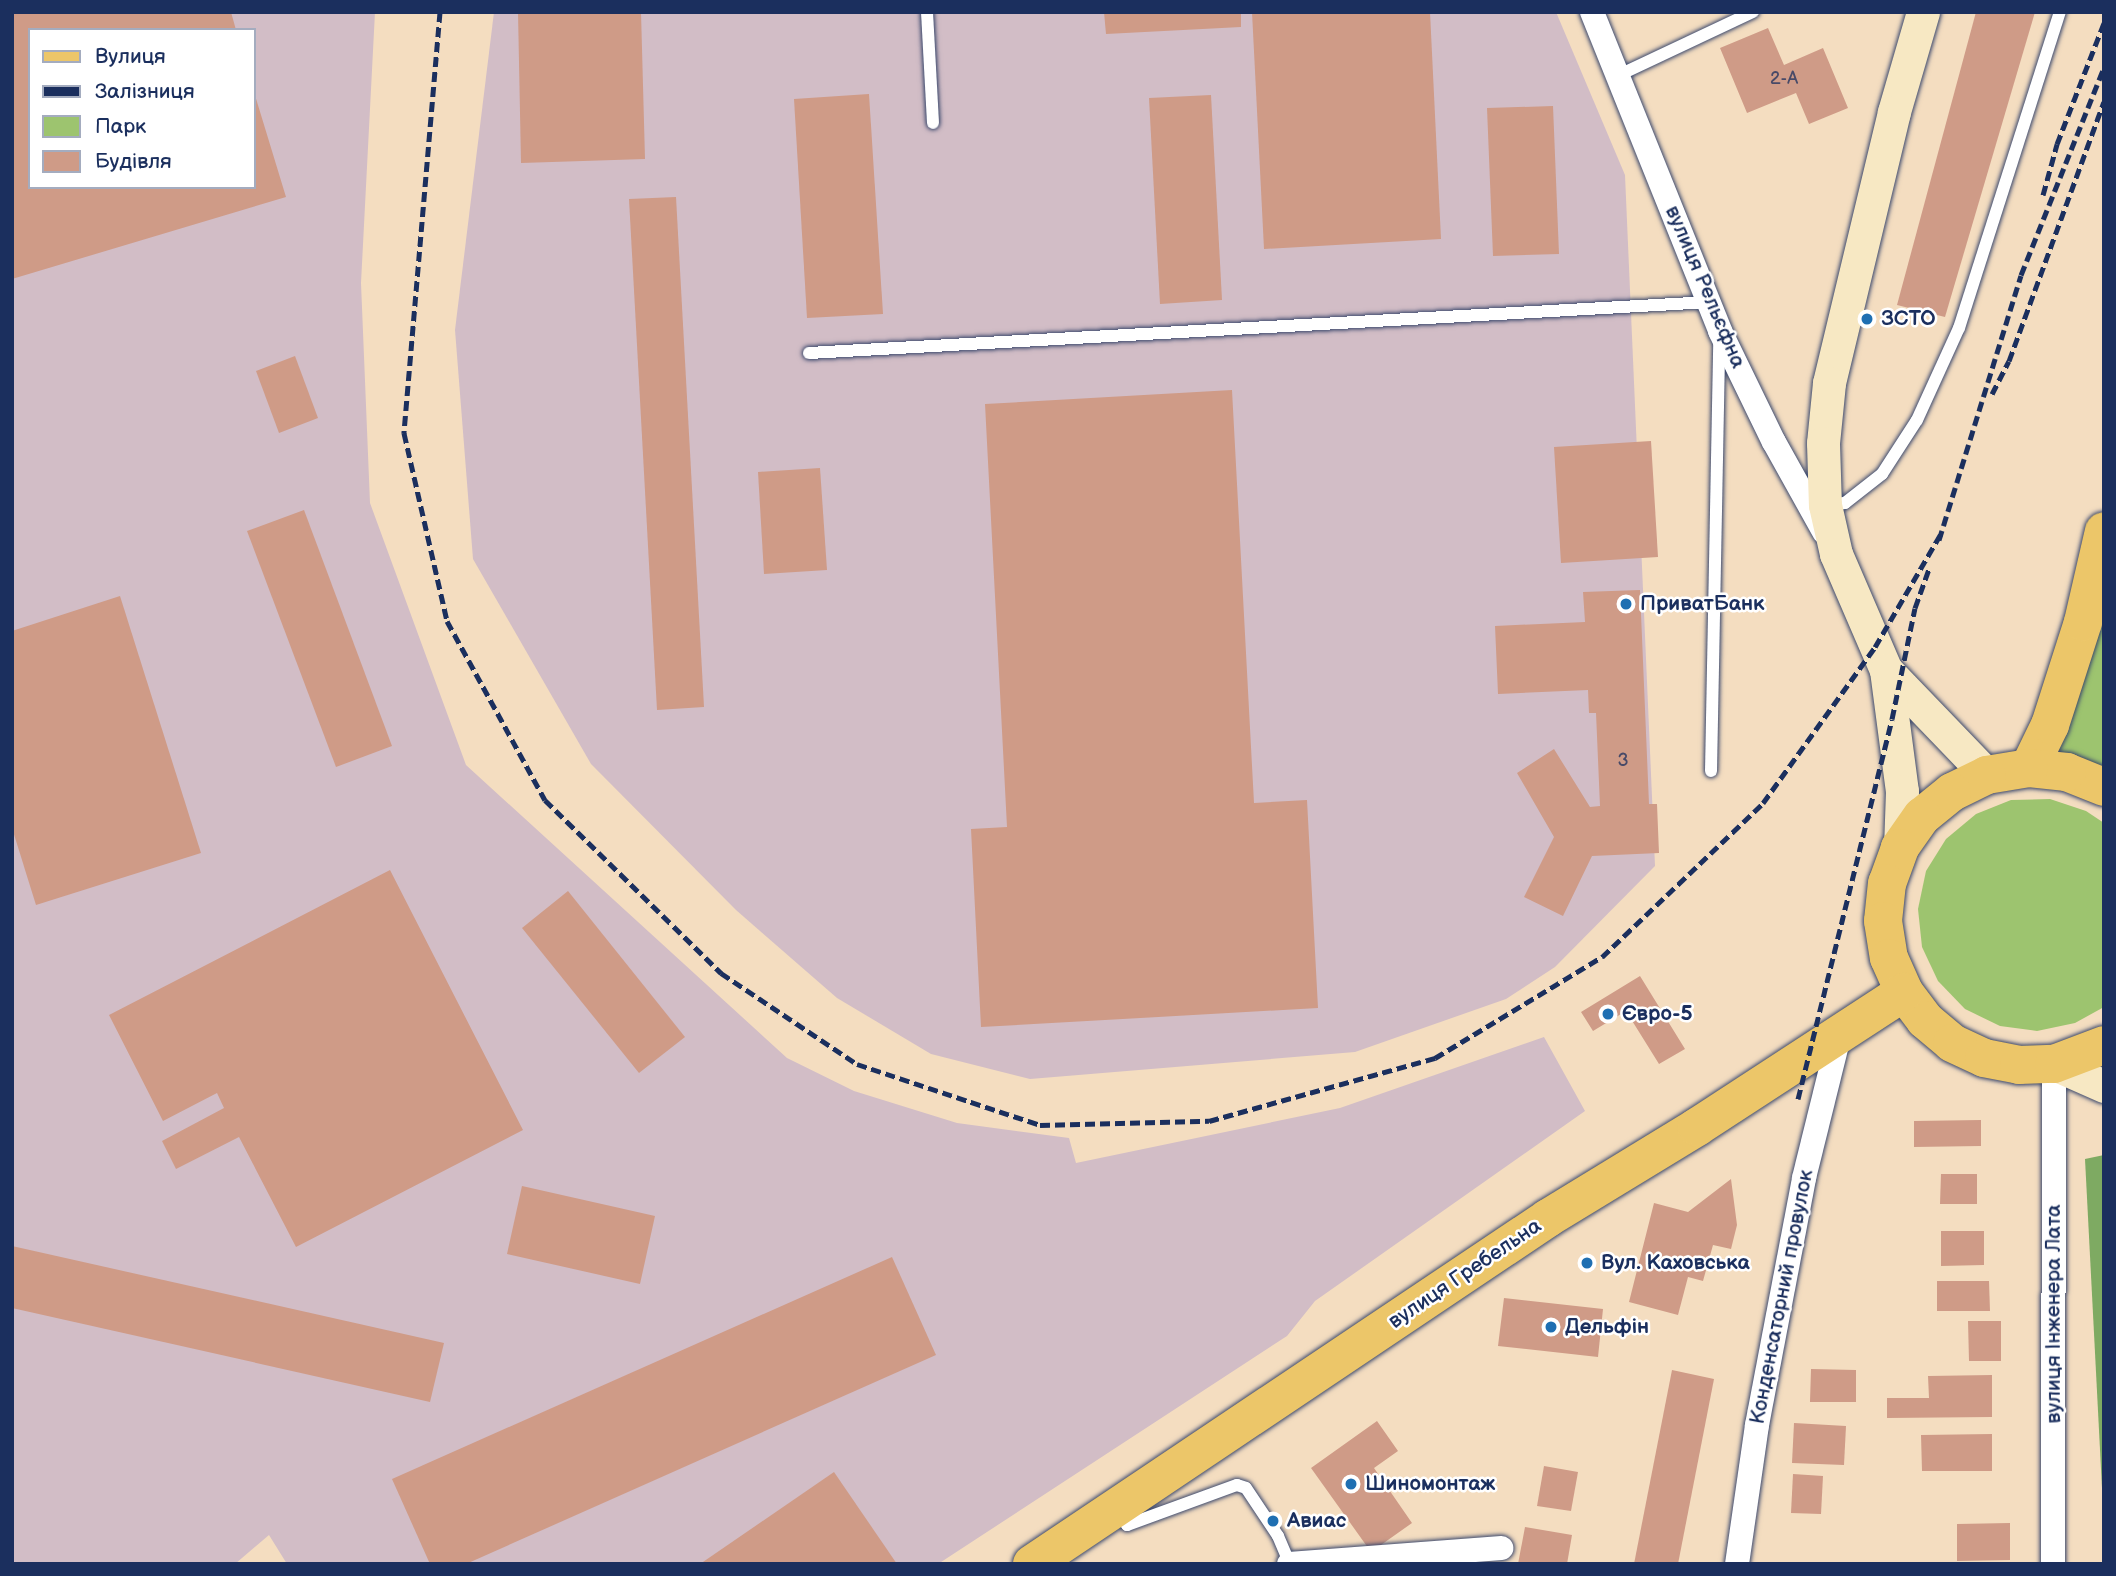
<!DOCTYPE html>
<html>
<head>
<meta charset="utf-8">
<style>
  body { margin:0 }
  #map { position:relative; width:2116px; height:1576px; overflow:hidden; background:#f4ddc0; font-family:"Balsamiq Sans",sans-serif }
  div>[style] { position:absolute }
  .industrial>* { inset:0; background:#d2bdc6 }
  .green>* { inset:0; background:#9dc46f }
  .forest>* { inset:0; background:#7eaa62 }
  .building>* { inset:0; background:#cf9b87 }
  .roads { filter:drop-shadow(0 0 2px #3c496d) drop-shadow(0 0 2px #3c496d) }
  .lane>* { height:12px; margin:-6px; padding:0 6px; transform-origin:6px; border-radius:6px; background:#fff }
  .street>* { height:24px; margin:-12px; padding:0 12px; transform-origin:12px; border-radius:12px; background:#fff }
  .secondary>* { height:33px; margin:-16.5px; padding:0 16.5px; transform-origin:16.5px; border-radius:16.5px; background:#f7e8c3 }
  .primary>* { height:38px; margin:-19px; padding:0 19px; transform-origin:19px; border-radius:19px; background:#ecc669 }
  .rail>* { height:5px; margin-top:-2.5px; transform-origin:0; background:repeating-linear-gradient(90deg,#1b2f5e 0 10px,transparent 0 15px) }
  .dots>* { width:19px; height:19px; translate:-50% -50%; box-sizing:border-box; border:4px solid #fff; border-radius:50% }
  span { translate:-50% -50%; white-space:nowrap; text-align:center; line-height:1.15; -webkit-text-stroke:5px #fff; paint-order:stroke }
  .number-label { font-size:18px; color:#484a68 }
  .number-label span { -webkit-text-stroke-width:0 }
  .street-label { font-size:21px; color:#1b2f5e }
  .poi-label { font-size:21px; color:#1b2f5e; font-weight:700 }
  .left { translate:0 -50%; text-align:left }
  .frame { position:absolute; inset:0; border:14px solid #1b2f5e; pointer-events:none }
  .legend { position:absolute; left:28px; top:28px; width:228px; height:161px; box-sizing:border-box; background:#fff; border:2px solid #a4acbf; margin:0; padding:9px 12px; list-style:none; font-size:21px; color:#1b2f5e }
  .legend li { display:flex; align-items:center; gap:14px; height:35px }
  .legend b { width:35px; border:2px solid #a4acbf }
</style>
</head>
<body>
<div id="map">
  <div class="industrial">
    <i style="clip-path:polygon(evenodd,12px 12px,375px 12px,361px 283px,370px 503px,466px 765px,787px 1058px,854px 1091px,957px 1123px,1069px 1138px,1076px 1163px,1340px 1108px,1544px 1037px,1585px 1111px,1315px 1301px,1287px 1336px,938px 1564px,287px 1564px,269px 1535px,235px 1564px,12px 1564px,12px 12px,30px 30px,254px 30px,254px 187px,30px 187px,30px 30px)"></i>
    <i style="clip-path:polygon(494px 12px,1556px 12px,1625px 175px,1655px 866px,1555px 967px,1506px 999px,1355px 1052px,1030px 1079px,931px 1054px,837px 998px,736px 910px,591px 764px,473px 559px,455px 330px)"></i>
  </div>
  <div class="green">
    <i style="clip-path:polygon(2104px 594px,2104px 772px,2051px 752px)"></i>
    <i style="clip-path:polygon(2050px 799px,2086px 811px,2104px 823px,2104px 1007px,2075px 1023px,2037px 1031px,2000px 1026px,1965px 1009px,1938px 981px,1922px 947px,1918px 909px,1926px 871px,1946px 839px,1976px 814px,2011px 800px)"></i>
  </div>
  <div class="forest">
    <i style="clip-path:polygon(2104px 1155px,2104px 1527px,2085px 1159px)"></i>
  </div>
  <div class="building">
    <i style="clip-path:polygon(12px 12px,231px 12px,236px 30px,30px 30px,30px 187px,254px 187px,254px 92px,286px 197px,12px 279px)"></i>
    <i style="clip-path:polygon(518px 12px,641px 12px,645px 159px,521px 163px)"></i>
    <i style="clip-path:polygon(1104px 12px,1241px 12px,1241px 27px,1106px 34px)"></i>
    <i style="clip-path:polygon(1252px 12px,1430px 12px,1441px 239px,1264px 249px)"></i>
    <i style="clip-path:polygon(1976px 12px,2035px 12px,1945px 317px,1897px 305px)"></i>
    <i style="clip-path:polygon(1768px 28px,1784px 65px,1823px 48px,1848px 108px,1809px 124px,1796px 93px,1747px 113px,1720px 48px)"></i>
    <i style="clip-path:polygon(869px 94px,883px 314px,807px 318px,794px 99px)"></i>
    <i style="clip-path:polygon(1211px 95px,1222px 300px,1160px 304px,1149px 98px)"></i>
    <i style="clip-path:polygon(1553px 106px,1559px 254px,1493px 256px,1487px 108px)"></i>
    <i style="clip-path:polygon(676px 197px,704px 707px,657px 710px,629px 199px)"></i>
    <i style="clip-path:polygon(295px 356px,318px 418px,279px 433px,256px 371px)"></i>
    <i style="clip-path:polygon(1232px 390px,1254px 803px,1307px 800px,1318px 1008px,981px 1027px,971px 829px,1007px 827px,985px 404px)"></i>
    <i style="clip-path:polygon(1651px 441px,1658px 557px,1561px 563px,1554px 447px)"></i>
    <i style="clip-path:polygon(820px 468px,827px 570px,764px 574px,758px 472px)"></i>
    <i style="clip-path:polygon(304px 510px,392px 746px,336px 767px,247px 531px)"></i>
    <i style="clip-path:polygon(1640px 590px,1649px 804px,1657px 804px,1659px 853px,1592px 856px,1563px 916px,1524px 897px,1554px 837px,1517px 773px,1554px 749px,1590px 807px,1600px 806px,1596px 713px,1589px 713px,1588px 690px,1498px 694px,1495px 626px,1585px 622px,1583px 592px)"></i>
    <i style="clip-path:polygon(120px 596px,201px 853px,36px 905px,12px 828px,12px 631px)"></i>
    <i style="clip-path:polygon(390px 870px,523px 1130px,296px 1247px,239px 1137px,176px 1169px,162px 1141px,224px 1108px,217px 1093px,163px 1121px,109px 1015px)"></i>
    <i style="clip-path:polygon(568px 891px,685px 1037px,639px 1073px,522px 928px)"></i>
    <i style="clip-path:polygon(1640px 976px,1685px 1049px,1659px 1064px,1626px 1011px,1593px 1031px,1581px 1012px)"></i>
    <i style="clip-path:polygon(1981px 1120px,1981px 1146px,1914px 1147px,1914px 1121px)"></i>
    <i style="clip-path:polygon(1941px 1174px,1977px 1174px,1977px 1204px,1940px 1204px)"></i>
    <i style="clip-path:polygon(1731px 1179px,1737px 1225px,1731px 1249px,1713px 1245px,1703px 1281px,1688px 1277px,1678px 1315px,1629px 1302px,1654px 1203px,1688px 1212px)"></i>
    <i style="clip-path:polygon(522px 1186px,655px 1216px,640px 1284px,507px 1254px)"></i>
    <i style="clip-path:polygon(1941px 1231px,1984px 1231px,1984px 1265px,1941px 1266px)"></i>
    <i style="clip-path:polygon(12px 1246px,444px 1343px,430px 1402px,12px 1308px)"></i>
    <i style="clip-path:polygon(892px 1257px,936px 1355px,466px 1564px,430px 1564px,392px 1479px)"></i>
    <i style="clip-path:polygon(1937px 1281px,1989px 1281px,1990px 1311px,1937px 1311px)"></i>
    <i style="clip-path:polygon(1504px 1298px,1603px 1309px,1598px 1357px,1498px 1346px)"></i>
    <i style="clip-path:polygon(1968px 1321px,2001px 1321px,2001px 1361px,1969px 1361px)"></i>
    <i style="clip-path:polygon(1811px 1369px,1856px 1370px,1856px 1402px,1810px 1402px)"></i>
    <i style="clip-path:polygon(1672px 1370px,1714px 1379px,1678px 1564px,1634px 1564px)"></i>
    <i style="clip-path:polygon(1992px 1375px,1992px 1417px,1887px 1418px,1887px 1398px,1929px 1398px,1928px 1376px)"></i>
    <i style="clip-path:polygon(1377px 1421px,1398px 1451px,1374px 1468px,1412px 1523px,1371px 1552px,1311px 1468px)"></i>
    <i style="clip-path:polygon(1794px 1423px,1846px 1426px,1844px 1465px,1792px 1463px)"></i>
    <i style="clip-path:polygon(1992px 1434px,1992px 1471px,1922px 1471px,1921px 1435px)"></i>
    <i style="clip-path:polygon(1544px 1466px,1578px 1472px,1571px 1511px,1537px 1506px)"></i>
    <i style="clip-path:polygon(834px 1472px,897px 1564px,700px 1564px)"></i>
    <i style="clip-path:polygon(1793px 1474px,1823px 1476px,1821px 1514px,1791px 1513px)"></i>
    <i style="clip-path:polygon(2010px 1523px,2010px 1560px,1957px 1561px,1957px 1524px)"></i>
    <i style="clip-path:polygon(1525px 1527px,1572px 1535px,1567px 1564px,1518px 1564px)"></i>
  </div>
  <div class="roads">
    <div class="lane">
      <i style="left:927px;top:12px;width:111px;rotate:86.9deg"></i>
      <i style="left:1619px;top:75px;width:148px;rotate:-25.2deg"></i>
      <i style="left:809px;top:353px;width:901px;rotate:-3.24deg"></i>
      <i style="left:1826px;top:505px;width:19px;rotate:-6deg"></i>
      <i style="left:1845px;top:503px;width:47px;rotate:-38.1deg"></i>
      <i style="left:1882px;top:474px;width:64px;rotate:-57.1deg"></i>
      <i style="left:1917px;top:420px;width:101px;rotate:-65.5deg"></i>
      <i style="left:1959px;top:328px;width:332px;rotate:-72.3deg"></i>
      <i style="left:1711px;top:771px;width:430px;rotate:-88.9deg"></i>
      <i style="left:1118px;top:1512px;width:16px;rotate:55deg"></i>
      <i style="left:1127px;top:1525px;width:117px;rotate:-20deg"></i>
      <i style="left:1237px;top:1485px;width:9px;rotate:18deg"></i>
      <i style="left:1246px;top:1488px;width:58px;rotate:56.3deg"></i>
      <i style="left:1278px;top:1536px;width:30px;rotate:67deg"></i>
    </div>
    <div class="street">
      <i style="left:1592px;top:12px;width:344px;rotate:68.1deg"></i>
      <i style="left:1720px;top:331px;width:123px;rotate:64.1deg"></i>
      <i style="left:1774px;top:442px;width:103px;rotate:60.9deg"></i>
      <i style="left:1289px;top:1564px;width:213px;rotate:-4.3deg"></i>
      <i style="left:1737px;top:1564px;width:140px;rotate:-81.8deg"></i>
      <i style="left:1757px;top:1425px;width:251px;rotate:-79.2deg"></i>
      <i style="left:1804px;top:1178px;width:149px;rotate:-76.1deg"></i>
      <i style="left:2053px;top:1564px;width:500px;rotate:-89.89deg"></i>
    </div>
    <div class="secondary">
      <i style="left:1923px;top:12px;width:104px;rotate:106.2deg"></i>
      <i style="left:1894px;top:112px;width:279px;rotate:103.5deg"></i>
      <i style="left:1829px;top:383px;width:60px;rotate:95.7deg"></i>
      <i style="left:1823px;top:443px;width:62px;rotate:88.2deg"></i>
      <i style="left:1825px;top:505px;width:50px;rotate:77.3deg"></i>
      <i style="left:1836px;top:554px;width:126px;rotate:66.7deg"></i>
      <i style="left:1886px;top:670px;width:146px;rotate:46.1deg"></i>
      <i style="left:1886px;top:670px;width:122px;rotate:82.5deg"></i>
      <i style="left:1902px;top:791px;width:57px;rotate:92deg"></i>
      <i style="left:2054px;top:1064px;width:55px;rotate:23.7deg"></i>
    </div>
    <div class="primary">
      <i style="left:2029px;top:768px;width:48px;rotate:-64deg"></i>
      <i style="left:2050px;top:725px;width:108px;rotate:-72.2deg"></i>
      <i style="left:2083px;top:622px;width:93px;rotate:-77deg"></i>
      <i style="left:2104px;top:787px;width:40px;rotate:-158deg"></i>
      <i style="left:2067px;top:772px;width:38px;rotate:-174deg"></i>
      <i style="left:2029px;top:768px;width:43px;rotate:170.5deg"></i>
      <i style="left:1987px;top:775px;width:39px;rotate:154deg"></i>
      <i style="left:1952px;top:792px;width:38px;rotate:141deg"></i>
      <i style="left:1922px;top:816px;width:39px;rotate:125deg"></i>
      <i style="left:1900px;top:848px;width:37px;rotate:110deg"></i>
      <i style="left:1887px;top:883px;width:38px;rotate:96deg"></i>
      <i style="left:1883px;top:921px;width:37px;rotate:81deg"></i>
      <i style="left:1889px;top:958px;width:37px;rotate:66deg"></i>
      <i style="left:1904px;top:992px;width:35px;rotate:53deg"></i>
      <i style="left:1925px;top:1020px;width:35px;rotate:40deg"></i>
      <i style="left:1952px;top:1043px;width:35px;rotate:25deg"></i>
      <i style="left:1984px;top:1058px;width:36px;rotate:11deg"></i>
      <i style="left:2019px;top:1065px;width:35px;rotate:-2deg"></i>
      <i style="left:2054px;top:1064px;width:53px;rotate:-20.8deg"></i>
      <i style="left:1032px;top:1564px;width:621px;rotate:-33.84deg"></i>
      <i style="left:1548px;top:1218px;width:175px;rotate:-31.4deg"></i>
      <i style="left:1697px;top:1127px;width:247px;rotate:-33.1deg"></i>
    </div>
  </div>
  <div class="rail">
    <i style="left:440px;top:12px;width:423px;rotate:94.9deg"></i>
    <i style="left:404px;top:433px;width:193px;rotate:77.1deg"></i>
    <i style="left:447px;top:621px;width:204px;rotate:61.3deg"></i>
    <i style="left:545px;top:800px;width:247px;rotate:44.5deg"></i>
    <i style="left:721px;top:973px;width:164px;rotate:33.8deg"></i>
    <i style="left:857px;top:1064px;width:193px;rotate:18.4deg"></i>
    <i style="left:1040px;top:1125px;width:169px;rotate:-1.4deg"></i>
    <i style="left:1209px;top:1121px;width:235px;rotate:-15.6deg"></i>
    <i style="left:1435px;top:1058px;width:195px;rotate:-31.2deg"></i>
    <i style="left:1602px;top:957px;width:223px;rotate:-43.7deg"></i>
    <i style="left:1763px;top:803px;width:192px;rotate:-54.3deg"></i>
    <i style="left:1875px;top:647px;width:133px;rotate:-59.8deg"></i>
    <i style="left:2043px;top:195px;width:53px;rotate:-74.6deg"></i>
    <i style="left:2057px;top:144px;width:130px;rotate:-68.8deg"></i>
    <i style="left:1992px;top:394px;width:37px;rotate:-63deg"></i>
    <i style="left:2009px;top:361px;width:276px;rotate:-69.9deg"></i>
    <i style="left:1939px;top:540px;width:277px;rotate:-72.8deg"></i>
    <i style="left:2021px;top:275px;width:224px;rotate:-68.2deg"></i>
    <i style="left:1798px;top:1099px;width:391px;rotate:-76.1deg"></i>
    <i style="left:1892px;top:719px;width:113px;rotate:-78.3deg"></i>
    <i style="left:1915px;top:608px;width:41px;rotate:-70.3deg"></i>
  </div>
  <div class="dots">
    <i style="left:1867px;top:319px;background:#1f6fb2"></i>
    <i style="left:1626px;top:604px;background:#1f6fb2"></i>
    <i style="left:1608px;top:1014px;background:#1f6fb2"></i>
    <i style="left:1587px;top:1263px;background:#1f6fb2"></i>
    <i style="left:1551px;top:1327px;background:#1f6fb2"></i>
    <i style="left:1351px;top:1484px;background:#1f6fb2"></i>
    <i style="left:1273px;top:1521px;background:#1f6fb2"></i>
  </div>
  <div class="number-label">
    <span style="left:1784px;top:79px">2-А</span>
    <span style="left:1623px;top:761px">3</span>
  </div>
  <div class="street-label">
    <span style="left:1705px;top:287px;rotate:67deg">вулиця Рельєфна</span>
    <span style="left:1465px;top:1274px;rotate:-34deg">вулиця Гребельна</span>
    <span style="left:1782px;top:1297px;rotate:-79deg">Конденсаторний провулок</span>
    <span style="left:2054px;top:1314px;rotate:-90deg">вулиця Інженера Лата</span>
  </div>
  <div class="poi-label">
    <span class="left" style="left:1881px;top:319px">ЗСТО</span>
    <span class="left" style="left:1640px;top:604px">ПриватБанк</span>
    <span class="left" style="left:1622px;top:1014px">Євро-5</span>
    <span class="left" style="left:1601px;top:1263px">Вул. Каховська</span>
    <span class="left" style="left:1565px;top:1327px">Дельфін</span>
    <span class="left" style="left:1365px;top:1484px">Шиномонтаж</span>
    <span class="left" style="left:1287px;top:1521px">Авиас</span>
  </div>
  <div class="frame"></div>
  <ul class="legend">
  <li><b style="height:9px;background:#ecc669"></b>Вулиця</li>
  <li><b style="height:9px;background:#1b2f5e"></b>Залізниця</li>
  <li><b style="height:19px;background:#9dc46f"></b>Парк</li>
  <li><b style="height:19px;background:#cf9b87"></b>Будівля</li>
  </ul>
</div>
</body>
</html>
